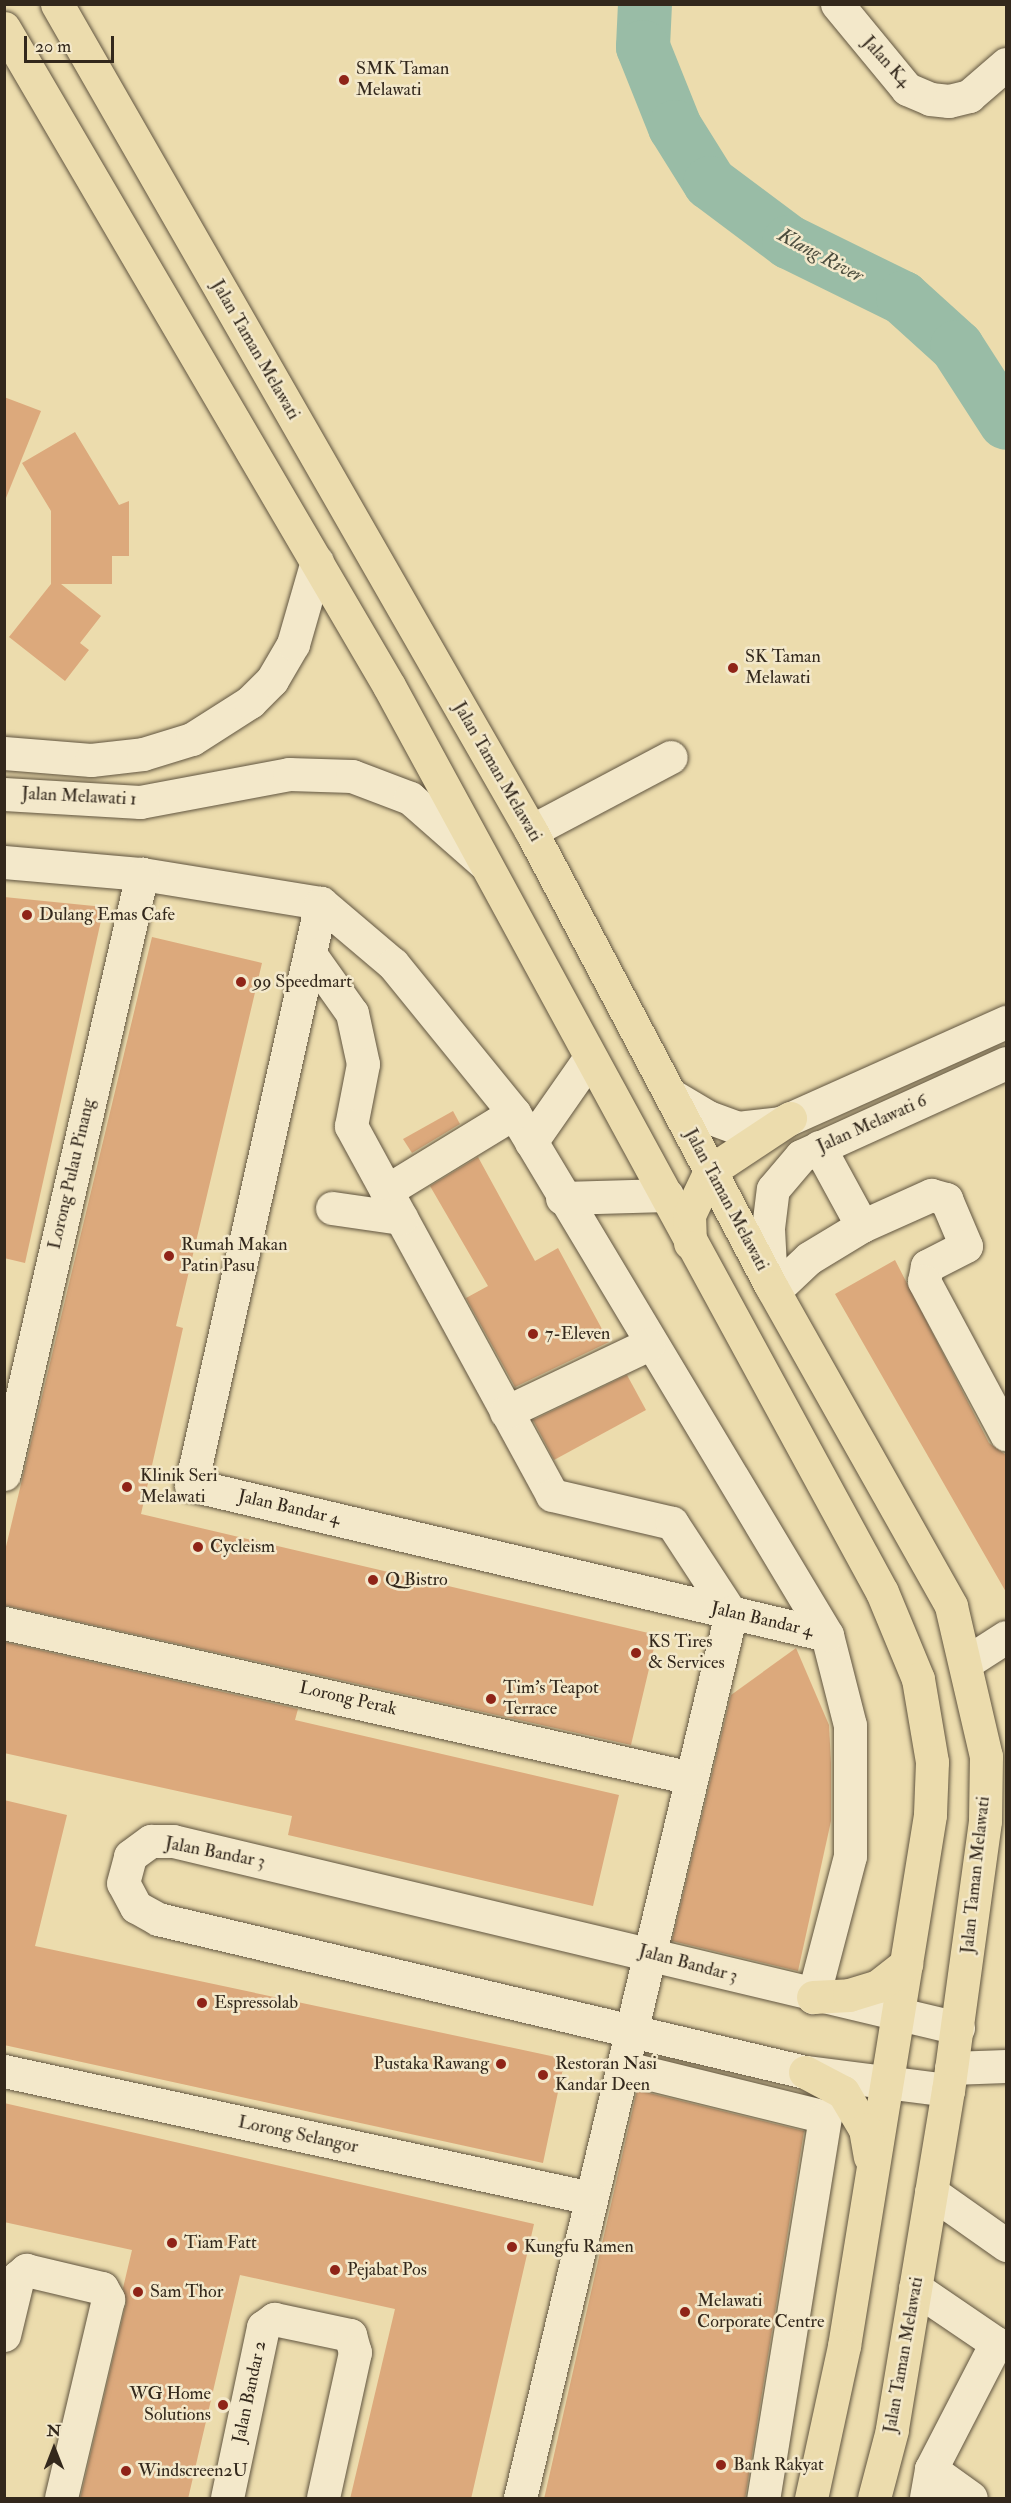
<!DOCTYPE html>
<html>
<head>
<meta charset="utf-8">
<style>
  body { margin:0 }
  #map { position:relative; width:1011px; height:2503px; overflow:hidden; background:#ecdcad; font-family:"IM FELL Double Pica",serif }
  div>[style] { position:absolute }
  .river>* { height:54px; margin:-27px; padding:0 27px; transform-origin:27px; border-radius:27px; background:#99bca6 }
  .building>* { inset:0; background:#dca97c }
  .roads { filter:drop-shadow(0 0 2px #615540) drop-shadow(0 0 2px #615540) }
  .minor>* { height:33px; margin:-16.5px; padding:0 16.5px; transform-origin:16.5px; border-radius:16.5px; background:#f3e8ca }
  .major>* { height:33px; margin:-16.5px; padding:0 16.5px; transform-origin:16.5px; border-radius:16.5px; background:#ecdcad }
  .dots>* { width:16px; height:16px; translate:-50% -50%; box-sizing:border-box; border:3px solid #f3e8ca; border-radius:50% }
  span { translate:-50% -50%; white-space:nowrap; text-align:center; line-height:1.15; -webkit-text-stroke:5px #f3e8ca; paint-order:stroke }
  .street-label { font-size:18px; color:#33281c }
  .poi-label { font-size:18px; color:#33281c }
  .left { translate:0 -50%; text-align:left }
  .right { translate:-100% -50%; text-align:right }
  .water-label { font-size:20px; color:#4c4d3e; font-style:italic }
  .frame { position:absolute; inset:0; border:6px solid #33281c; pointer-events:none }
  .north { position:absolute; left:24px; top:2419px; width:60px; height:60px; -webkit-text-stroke:4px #f3e8ca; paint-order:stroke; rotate:0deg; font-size:16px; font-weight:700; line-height:24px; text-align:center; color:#33281c }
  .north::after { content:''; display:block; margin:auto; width:21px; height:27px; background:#33281c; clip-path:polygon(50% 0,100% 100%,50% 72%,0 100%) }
  .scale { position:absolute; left:24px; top:36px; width:90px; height:27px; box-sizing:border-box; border:3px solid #33281c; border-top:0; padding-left:8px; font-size:18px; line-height:21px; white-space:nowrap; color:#33281c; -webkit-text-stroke:4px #f3e8ca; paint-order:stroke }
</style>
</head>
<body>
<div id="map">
  <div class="river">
    <i style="left:645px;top:4px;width:43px;rotate:92.7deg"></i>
    <i style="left:643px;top:47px;width:86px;rotate:68.2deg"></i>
    <i style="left:675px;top:127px;width:66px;rotate:58deg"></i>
    <i style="left:710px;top:183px;width:99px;rotate:36.8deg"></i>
    <i style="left:789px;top:242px;width:127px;rotate:26.2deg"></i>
    <i style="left:903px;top:298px;width:73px;rotate:42.2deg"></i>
    <i style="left:957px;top:347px;width:90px;rotate:57.2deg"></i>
  </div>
  <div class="building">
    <i style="clip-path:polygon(4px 397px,41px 411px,6px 498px,4px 498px)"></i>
    <i style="clip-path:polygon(75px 432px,119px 505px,129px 501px,129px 556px,112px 556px,112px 584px,61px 584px,101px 616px,80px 643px,89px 650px,65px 681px,9px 637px,51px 584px,51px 511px,22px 463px)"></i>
    <i style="clip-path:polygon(4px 897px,104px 907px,25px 1263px,4px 1258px)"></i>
    <i style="clip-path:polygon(152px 937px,262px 963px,176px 1326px,183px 1328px,141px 1514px,657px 1635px,631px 1745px,4px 1605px,4px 1555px)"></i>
    <i style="clip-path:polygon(453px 1111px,460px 1124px,412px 1153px,403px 1139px)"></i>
    <i style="clip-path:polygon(478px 1157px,535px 1261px,558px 1248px,609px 1342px,515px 1387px,466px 1298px,488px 1286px,430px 1186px)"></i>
    <i style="clip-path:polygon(895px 1260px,989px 1443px,1006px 1455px,1006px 1592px,835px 1294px)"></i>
    <i style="clip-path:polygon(627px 1375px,646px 1410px,554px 1460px,533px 1420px)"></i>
    <i style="clip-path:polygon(4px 1642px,298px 1709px,295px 1720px,619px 1795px,593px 1906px,288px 1835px,292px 1816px,4px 1753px)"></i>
    <i style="clip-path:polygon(796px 1648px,829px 1725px,831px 1763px,831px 1821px,798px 1971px,672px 1941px,731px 1695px)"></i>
    <i style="clip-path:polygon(4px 1800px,67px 1815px,35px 1946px,565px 2059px,543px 2163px,4px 2045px)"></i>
    <i style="clip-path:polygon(637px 2090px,804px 2131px,745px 2499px,544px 2499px)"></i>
    <i style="clip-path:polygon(4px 2103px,534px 2224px,471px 2499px,350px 2499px,395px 2309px,240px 2275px,188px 2499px,80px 2499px,126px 2303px,123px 2288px,132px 2250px,4px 2222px)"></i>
  </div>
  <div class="roads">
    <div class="minor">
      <i style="left:837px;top:4px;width:110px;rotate:50.5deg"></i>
      <i style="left:907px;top:89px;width:25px;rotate:23deg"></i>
      <i style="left:930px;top:99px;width:19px;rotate:6deg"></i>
      <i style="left:949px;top:101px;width:21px;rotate:-14deg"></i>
      <i style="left:969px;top:96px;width:49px;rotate:-40.9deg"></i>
      <i style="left:4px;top:753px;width:87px;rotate:4.6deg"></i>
      <i style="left:91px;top:760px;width:52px;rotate:-6.6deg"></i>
      <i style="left:143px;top:754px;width:51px;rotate:-17deg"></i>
      <i style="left:192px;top:739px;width:69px;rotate:-32.5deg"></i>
      <i style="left:250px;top:702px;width:31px;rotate:-45deg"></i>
      <i style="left:272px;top:680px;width:42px;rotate:-59.7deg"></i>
      <i style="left:293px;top:644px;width:86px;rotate:-73.9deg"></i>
      <i style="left:4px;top:794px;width:136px;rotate:3.4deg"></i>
      <i style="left:140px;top:802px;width:152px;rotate:-10.6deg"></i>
      <i style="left:289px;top:774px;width:63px;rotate:1.8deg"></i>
      <i style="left:352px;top:776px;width:62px;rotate:20.8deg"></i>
      <i style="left:410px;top:798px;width:98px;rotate:41.3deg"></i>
      <i style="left:531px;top:831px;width:158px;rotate:-27.9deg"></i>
      <i style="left:4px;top:862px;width:139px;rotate:5deg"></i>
      <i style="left:142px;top:874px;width:181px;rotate:9.2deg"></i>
      <i style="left:321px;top:903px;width:94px;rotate:40.3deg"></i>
      <i style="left:393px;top:964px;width:192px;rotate:50.9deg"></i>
      <i style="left:514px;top:1113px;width:609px;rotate:59.05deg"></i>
      <i style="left:827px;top:1635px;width:93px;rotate:75.7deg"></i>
      <i style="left:850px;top:1725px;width:131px;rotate:90deg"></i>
      <i style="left:850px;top:1856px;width:146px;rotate:104.7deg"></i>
      <i style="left:321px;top:903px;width:596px;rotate:102.59deg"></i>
      <i style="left:191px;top:1485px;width:653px;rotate:13.27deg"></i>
      <i style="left:310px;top:954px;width:72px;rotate:54.6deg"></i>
      <i style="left:352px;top:1013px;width:52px;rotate:77.8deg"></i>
      <i style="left:363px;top:1064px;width:63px;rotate:101deg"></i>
      <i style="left:351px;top:1126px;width:420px;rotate:61.4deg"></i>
      <i style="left:552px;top:1495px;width:123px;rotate:13.1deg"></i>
      <i style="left:672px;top:1523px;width:108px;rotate:56.8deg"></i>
      <i style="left:731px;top:1613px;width:910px;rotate:103.41deg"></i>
      <i style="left:671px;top:1095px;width:43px;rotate:30.7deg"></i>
      <i style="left:708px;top:1117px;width:32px;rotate:20deg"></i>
      <i style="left:738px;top:1128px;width:42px;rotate:-6.8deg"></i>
      <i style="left:780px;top:1123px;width:248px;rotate:-24.1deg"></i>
      <i style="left:531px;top:1142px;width:101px;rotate:-55.1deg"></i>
      <i style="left:819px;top:1147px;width:90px;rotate:61.4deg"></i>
      <i style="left:386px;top:1191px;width:150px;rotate:-31.4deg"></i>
      <i style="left:562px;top:1198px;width:105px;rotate:-1.6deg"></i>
      <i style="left:332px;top:1208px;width:70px;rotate:8.2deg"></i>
      <i style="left:771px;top:1286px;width:58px;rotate:-93deg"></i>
      <i style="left:768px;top:1228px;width:39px;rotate:-83deg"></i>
      <i style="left:773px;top:1189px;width:43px;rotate:-49.7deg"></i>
      <i style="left:801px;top:1156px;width:225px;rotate:-24.4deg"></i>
      <i style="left:774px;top:1291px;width:48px;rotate:-43.3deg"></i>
      <i style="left:809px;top:1258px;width:62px;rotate:-31.1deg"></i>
      <i style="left:862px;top:1226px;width:76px;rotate:-24.2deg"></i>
      <i style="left:931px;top:1195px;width:16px;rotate:15deg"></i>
      <i style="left:946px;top:1199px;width:51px;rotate:66.9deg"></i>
      <i style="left:966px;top:1246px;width:44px;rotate:152.9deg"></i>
      <i style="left:927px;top:1266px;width:15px;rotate:101deg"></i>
      <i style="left:924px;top:1281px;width:174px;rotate:61.8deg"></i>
      <i style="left:506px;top:1412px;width:158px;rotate:-25.4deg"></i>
      <i style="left:4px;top:1474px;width:616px;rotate:-77.05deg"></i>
      <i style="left:4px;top:1623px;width:704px;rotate:12.71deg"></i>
      <i style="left:967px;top:1662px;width:46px;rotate:-32.7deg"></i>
      <i style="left:622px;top:2067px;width:209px;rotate:13.8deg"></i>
      <i style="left:825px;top:2117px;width:386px;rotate:99.2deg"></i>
      <i style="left:951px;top:2068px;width:55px;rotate:-2.1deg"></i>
      <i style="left:4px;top:2071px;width:601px;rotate:12.21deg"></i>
      <i style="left:948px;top:2090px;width:144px;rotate:-172.8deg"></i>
      <i style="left:805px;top:2072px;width:665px;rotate:-166.7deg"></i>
      <i style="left:158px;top:1919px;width:25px;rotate:-151deg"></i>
      <i style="left:136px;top:1907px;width:27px;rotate:-118deg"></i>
      <i style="left:123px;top:1883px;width:28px;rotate:-75deg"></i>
      <i style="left:130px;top:1856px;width:26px;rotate:-36deg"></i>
      <i style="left:151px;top:1841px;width:22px"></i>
      <i style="left:173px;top:1841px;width:807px;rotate:13.4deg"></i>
      <i style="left:931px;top:2192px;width:92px;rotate:35.2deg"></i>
      <i style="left:915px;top:2288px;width:98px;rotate:34.2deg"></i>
      <i style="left:996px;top:2343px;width:142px;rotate:117.3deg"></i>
      <i style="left:931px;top:2469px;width:29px;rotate:100deg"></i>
      <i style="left:4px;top:2335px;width:60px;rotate:-76.4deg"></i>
      <i style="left:18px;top:2277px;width:11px;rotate:-41deg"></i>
      <i style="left:26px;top:2270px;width:78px;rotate:13.3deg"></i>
      <i style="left:102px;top:2288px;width:13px;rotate:61deg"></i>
      <i style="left:108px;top:2299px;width:204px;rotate:103.3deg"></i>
      <i style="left:931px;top:2469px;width:49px;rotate:35.9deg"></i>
      <i style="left:227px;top:2498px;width:175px;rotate:-78.1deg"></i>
      <i style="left:263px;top:2327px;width:14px;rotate:-36deg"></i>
      <i style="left:274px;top:2319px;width:78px;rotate:11.9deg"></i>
      <i style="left:350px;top:2335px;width:18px;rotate:74deg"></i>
      <i style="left:355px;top:2352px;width:149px;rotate:102.4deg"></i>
    </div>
    <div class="major">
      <i style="left:57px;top:4px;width:953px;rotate:60.18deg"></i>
      <i style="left:531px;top:831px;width:514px;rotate:62.19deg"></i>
      <i style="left:771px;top:1286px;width:367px;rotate:60.6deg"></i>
      <i style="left:951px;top:1606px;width:154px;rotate:76.9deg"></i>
      <i style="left:986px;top:1756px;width:65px;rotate:90.9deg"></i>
      <i style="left:985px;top:1821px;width:272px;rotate:97.8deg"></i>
      <i style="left:948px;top:2090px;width:345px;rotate:99.4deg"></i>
      <i style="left:892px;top:2430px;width:70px;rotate:104.8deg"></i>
      <i style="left:4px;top:28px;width:762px;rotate:59.67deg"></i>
      <i style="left:389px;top:686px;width:1031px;rotate:61.45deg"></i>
      <i style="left:882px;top:1592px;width:94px;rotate:67.5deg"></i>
      <i style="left:918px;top:1679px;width:84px;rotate:80.4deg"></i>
      <i style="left:932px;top:1762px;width:53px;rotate:92.2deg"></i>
      <i style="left:930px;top:1815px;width:538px;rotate:99.2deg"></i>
      <i style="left:844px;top:2346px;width:156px;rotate:102.2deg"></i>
      <i style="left:690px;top:1243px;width:28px;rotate:-92deg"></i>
      <i style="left:689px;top:1215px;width:49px;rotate:-64.5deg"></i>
      <i style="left:710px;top:1171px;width:96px;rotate:-33.5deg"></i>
      <i style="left:813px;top:1997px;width:36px;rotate:-3deg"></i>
      <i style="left:849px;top:1995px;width:30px;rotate:-17deg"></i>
      <i style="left:878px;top:1986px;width:36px;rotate:-38deg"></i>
      <i style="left:805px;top:2072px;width:43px;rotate:27.8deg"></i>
      <i style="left:843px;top:2092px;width:43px;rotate:59.3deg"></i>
      <i style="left:865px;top:2129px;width:28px;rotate:80deg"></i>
    </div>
  </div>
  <div class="dots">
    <i style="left:344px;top:80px;background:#8f2418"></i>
    <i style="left:733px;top:668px;background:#8f2418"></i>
    <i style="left:27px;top:915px;background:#8f2418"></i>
    <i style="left:241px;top:982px;background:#8f2418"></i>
    <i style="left:169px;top:1256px;background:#8f2418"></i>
    <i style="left:533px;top:1334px;background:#8f2418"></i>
    <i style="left:127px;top:1487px;background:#8f2418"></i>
    <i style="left:198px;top:1547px;background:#8f2418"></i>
    <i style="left:373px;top:1580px;background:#8f2418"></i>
    <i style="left:636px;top:1653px;background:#8f2418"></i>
    <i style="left:491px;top:1699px;background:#8f2418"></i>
    <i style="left:202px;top:2003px;background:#8f2418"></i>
    <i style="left:501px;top:2064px;background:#8f2418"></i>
    <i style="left:543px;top:2075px;background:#8f2418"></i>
    <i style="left:172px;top:2243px;background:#8f2418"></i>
    <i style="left:512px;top:2247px;background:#8f2418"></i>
    <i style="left:335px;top:2270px;background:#8f2418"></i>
    <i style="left:138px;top:2292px;background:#8f2418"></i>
    <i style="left:685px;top:2312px;background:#8f2418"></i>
    <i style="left:223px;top:2405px;background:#8f2418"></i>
    <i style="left:721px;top:2465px;background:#8f2418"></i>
    <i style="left:126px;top:2471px;background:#8f2418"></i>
  </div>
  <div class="street-label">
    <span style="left:886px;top:62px;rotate:48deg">Jalan K4</span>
    <span style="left:255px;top:350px;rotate:60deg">Jalan Taman Melawati</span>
    <span style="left:497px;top:772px;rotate:60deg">Jalan Taman Melawati</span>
    <span style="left:79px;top:797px;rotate:3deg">Jalan Melawati 1</span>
    <span style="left:872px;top:1124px;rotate:-24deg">Jalan Melawati 6</span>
    <span style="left:72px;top:1174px;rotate:-77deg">Lorong Pulau Pinang</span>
    <span style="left:726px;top:1200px;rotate:62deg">Jalan Taman Melawati</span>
    <span style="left:289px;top:1508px;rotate:13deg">Jalan Bandar 4</span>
    <span style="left:762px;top:1620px;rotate:13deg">Jalan Bandar 4</span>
    <span style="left:348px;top:1699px;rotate:13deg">Lorong Perak</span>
    <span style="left:215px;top:1853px;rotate:11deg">Jalan Bandar 3</span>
    <span style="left:976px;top:1875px;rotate:-84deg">Jalan Taman Melawati</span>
    <span style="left:688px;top:1964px;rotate:15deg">Jalan Bandar 3</span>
    <span style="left:298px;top:2135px;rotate:12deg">Lorong Selangor</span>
    <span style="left:904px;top:2355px;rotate:-80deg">Jalan Taman Melawati</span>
    <span style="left:250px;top:2392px;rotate:-78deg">Jalan Bandar 2</span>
  </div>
  <div class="poi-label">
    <span class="left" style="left:356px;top:80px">SMK Taman<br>Melawati</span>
    <span class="left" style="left:745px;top:668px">SK Taman<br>Melawati</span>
    <span class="left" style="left:39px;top:915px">Dulang Emas Cafe</span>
    <span class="left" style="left:253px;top:982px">99 Speedmart</span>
    <span class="left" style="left:181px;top:1256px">Rumah Makan<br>Patin Pasu</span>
    <span class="left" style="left:545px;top:1334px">7-Eleven</span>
    <span class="left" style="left:140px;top:1487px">Klinik Seri<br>Melawati</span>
    <span class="left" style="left:210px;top:1547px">Cycleism</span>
    <span class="left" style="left:385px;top:1580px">Q Bistro</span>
    <span class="left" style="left:648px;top:1653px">KS Tires<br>&amp; Services</span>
    <span class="left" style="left:503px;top:1699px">Tim's Teapot<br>Terrace</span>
    <span class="left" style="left:214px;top:2003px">Espressolab</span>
    <span class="right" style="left:489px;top:2064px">Pustaka Rawang</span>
    <span class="left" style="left:555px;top:2075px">Restoran Nasi<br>Kandar Deen</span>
    <span class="left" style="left:184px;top:2243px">Tiam Fatt</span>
    <span class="left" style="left:524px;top:2247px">Kungfu Ramen</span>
    <span class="left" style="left:347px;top:2270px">Pejabat Pos</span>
    <span class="left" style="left:150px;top:2292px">Sam Thor</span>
    <span class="left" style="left:697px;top:2312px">Melawati<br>Corporate Centre</span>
    <span class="right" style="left:211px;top:2405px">WG Home<br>Solutions</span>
    <span class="left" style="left:733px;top:2465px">Bank Rakyat</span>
    <span class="left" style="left:138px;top:2471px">Windscreen2U</span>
  </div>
  <div class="water-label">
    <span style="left:821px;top:255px;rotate:28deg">Klang River</span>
  </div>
  <div class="frame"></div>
  <div class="north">N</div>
  <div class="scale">20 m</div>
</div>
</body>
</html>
